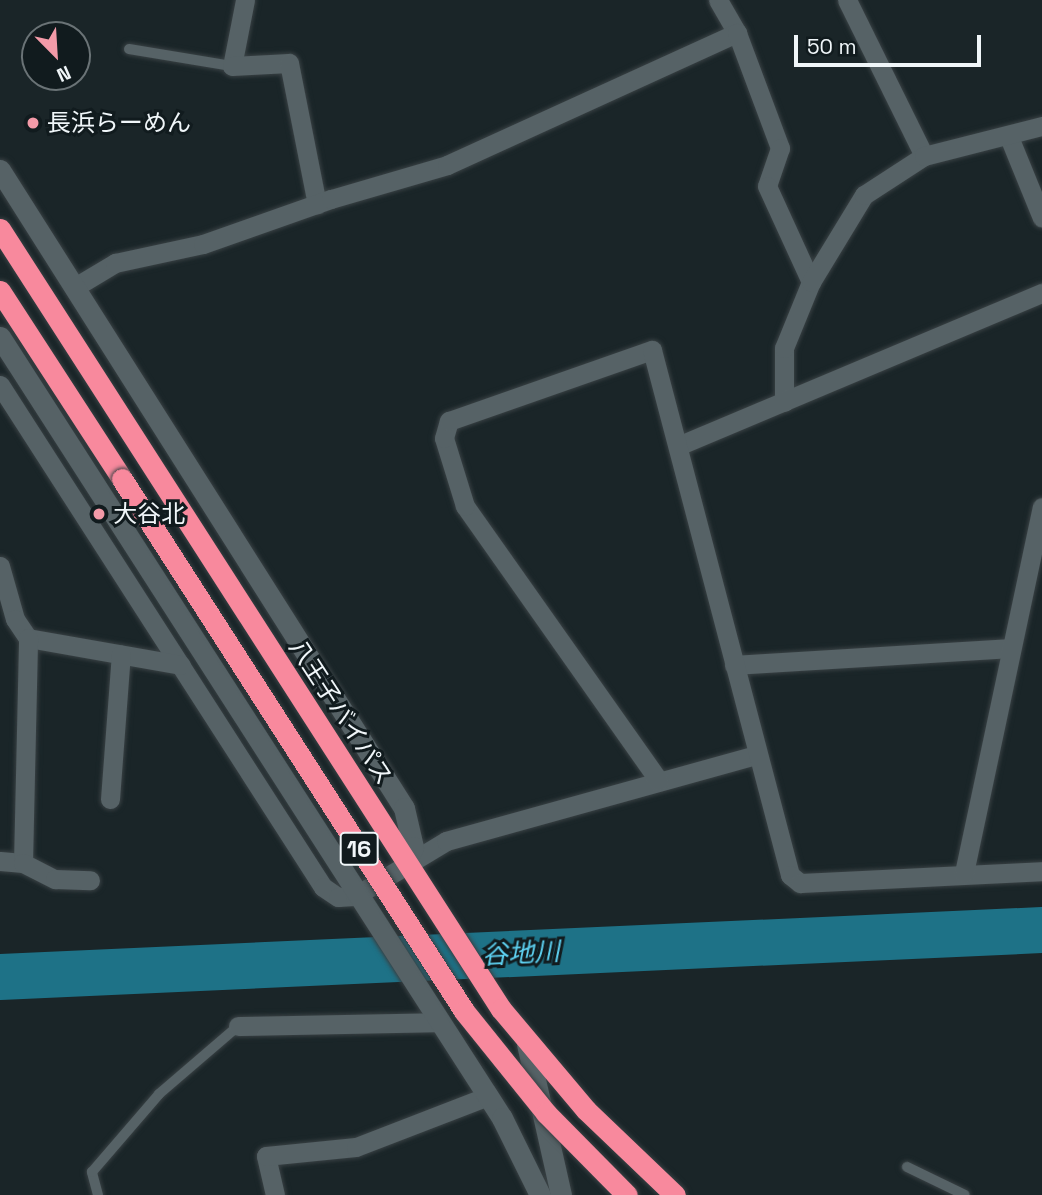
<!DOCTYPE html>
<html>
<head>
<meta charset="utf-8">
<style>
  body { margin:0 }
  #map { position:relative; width:1042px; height:1195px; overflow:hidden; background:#1a2528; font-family:"Space Grotesk","Noto Sans JP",sans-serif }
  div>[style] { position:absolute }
  .river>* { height:46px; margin:-23px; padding:0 23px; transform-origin:23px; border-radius:23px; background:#1e7287 }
  .roads { filter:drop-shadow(0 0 2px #394144) drop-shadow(0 0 2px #394144) }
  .lane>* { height:10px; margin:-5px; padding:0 5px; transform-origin:5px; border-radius:5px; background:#566266 }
  .street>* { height:19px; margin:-9.5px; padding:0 9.5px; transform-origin:9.5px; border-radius:9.5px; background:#566266 }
  .secondary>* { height:21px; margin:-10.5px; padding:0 10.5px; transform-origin:10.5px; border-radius:10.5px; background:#566266 }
  .highway>* { height:21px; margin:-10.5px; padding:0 10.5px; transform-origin:10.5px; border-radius:10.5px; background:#f8899d }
  .bridges { filter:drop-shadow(0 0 2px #394144) drop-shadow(0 0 2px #394144) }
  .highway-bridge>* { height:21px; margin:-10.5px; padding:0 10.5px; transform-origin:10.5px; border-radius:10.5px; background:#f8899d }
  .dots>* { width:19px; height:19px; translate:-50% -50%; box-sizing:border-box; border:4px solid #111b1e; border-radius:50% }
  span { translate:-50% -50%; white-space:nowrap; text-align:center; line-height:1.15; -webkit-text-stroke:6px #111b1e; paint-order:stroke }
  .shield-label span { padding:2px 5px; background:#111b1e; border:2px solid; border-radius:5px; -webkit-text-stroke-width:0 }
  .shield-label { font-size:23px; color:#f0f6f9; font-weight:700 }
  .poi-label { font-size:24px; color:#f0f6f9 }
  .left { translate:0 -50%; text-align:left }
  .street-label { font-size:24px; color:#f0f6f9 }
  .water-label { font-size:26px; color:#5ed2f2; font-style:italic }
  .north { position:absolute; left:21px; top:21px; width:70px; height:70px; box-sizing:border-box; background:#111b1e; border:2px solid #6a7376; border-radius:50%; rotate:156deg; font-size:19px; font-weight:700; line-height:28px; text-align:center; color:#f0f6f9 }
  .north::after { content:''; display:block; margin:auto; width:24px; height:32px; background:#f39aa8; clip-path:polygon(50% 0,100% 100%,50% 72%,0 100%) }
  .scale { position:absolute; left:794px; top:35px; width:187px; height:32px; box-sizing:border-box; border:4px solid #f0f6f9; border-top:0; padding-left:9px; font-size:21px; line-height:24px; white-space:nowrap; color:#f0f6f9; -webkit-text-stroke:5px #111b1e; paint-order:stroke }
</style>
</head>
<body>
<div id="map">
  <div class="river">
    <i style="left:0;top:977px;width:1043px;rotate:-2.58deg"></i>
  </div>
  <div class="roads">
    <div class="lane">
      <i style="left:129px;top:49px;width:104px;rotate:9.4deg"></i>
      <i style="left:907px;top:1167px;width:64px;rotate:25.8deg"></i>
      <i style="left:98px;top:1195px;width:24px;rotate:-105deg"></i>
      <i style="left:92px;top:1172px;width:103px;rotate:-49.3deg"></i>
      <i style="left:159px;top:1094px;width:104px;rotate:-40.7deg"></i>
    </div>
    <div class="street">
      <i style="left:245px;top:0;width:67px;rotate:101.1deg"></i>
      <i style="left:232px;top:66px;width:57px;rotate:-3deg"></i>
      <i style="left:289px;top:63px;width:144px;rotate:78.8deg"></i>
      <i style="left:718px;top:0;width:38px;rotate:60deg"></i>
      <i style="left:847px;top:0;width:174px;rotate:63.7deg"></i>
      <i style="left:1009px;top:137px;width:87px;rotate:67.8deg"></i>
      <i style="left:75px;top:287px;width:47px;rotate:-31deg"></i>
      <i style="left:115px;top:263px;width:90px;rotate:-12.2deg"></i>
      <i style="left:203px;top:244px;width:136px;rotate:-19.4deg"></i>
      <i style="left:331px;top:199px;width:121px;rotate:-16.3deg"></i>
      <i style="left:447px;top:165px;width:319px;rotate:-24.5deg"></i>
      <i style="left:737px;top:33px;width:123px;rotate:69.5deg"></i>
      <i style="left:780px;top:148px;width:40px;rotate:108.9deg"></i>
      <i style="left:767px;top:186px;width:106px;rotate:65.4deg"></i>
      <i style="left:0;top:385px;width:597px;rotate:57.24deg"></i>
      <i style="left:323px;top:887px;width:18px;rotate:34deg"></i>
      <i style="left:338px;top:897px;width:17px;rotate:-3deg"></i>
      <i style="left:355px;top:896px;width:106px;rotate:-31.1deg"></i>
      <i style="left:446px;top:841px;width:322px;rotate:-15.5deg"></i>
      <i style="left:784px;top:402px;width:54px;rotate:-90deg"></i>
      <i style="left:784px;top:348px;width:71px;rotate:-67.8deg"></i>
      <i style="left:811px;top:282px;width:102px;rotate:-58.7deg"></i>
      <i style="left:864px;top:195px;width:72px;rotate:-33deg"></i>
      <i style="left:924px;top:156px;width:122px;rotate:-14.3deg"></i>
      <i style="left:680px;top:445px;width:393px;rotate:-22.8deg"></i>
      <i style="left:0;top:566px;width:55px;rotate:74.2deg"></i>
      <i style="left:15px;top:619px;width:23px;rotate:56deg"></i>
      <i style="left:28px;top:638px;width:155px;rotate:10deg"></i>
      <i style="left:734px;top:665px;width:277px;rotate:-3.5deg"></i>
      <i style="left:659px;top:781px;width:337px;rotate:-125.2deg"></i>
      <i style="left:465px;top:506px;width:71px;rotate:-107.2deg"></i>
      <i style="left:444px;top:438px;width:18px;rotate:-74deg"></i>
      <i style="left:449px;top:421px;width:215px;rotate:-19.3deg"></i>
      <i style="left:652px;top:350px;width:543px;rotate:75.27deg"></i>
      <i style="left:790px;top:875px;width:13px;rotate:39deg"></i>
      <i style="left:800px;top:883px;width:242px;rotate:-2.8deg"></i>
      <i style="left:110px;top:799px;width:145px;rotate:-85.7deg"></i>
      <i style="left:0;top:861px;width:23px;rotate:5deg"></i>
      <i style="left:23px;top:863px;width:225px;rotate:-88.7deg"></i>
      <i style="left:23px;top:863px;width:36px;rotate:27deg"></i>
      <i style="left:55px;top:879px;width:35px;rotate:2deg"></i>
      <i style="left:964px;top:873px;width:374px;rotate:-78deg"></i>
      <i style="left:238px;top:1026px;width:200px;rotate:-1.1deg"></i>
      <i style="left:275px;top:1195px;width:40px;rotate:-103deg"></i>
      <i style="left:266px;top:1156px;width:90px;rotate:-5.7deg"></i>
      <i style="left:356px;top:1147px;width:142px;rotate:-21.1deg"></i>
    </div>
    <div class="secondary">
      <i style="left:0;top:170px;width:755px;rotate:57.66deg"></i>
      <i style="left:404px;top:808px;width:40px;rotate:77deg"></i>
      <i style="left:413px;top:847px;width:15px;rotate:113deg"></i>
      <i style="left:0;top:337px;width:928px;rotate:57.27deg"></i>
      <i style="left:502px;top:1118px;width:86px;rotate:63.7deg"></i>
      <i style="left:527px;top:1044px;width:155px;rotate:77.3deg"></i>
    </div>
    <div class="highway">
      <i style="left:0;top:229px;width:927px;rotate:57.29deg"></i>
      <i style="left:501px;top:1009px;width:132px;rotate:49.9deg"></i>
      <i style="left:586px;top:1110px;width:123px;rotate:43.7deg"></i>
      <i style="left:0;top:291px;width:224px;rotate:57deg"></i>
    </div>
  </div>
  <div class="bridges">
    <div class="highway-bridge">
      <i style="left:122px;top:479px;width:632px;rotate:57.26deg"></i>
      <i style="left:464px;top:1011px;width:131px;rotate:51.2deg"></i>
      <i style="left:546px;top:1113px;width:115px;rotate:45.4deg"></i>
    </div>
  </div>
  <div class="dots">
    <i style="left:33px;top:123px;background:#f39aa8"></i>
    <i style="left:99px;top:514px;background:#f39aa8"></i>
  </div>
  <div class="shield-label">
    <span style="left:359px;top:849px">16</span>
  </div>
  <div class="poi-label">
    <span class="left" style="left:47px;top:123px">長浜らーめん</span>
    <span class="left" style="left:113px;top:514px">大谷北</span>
  </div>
  <div class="street-label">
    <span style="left:341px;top:712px;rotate:57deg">八王子バイパス</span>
  </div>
  <div class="water-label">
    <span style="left:521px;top:954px;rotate:-3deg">谷地川</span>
  </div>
  <div class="north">N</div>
  <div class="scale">50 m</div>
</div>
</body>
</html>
